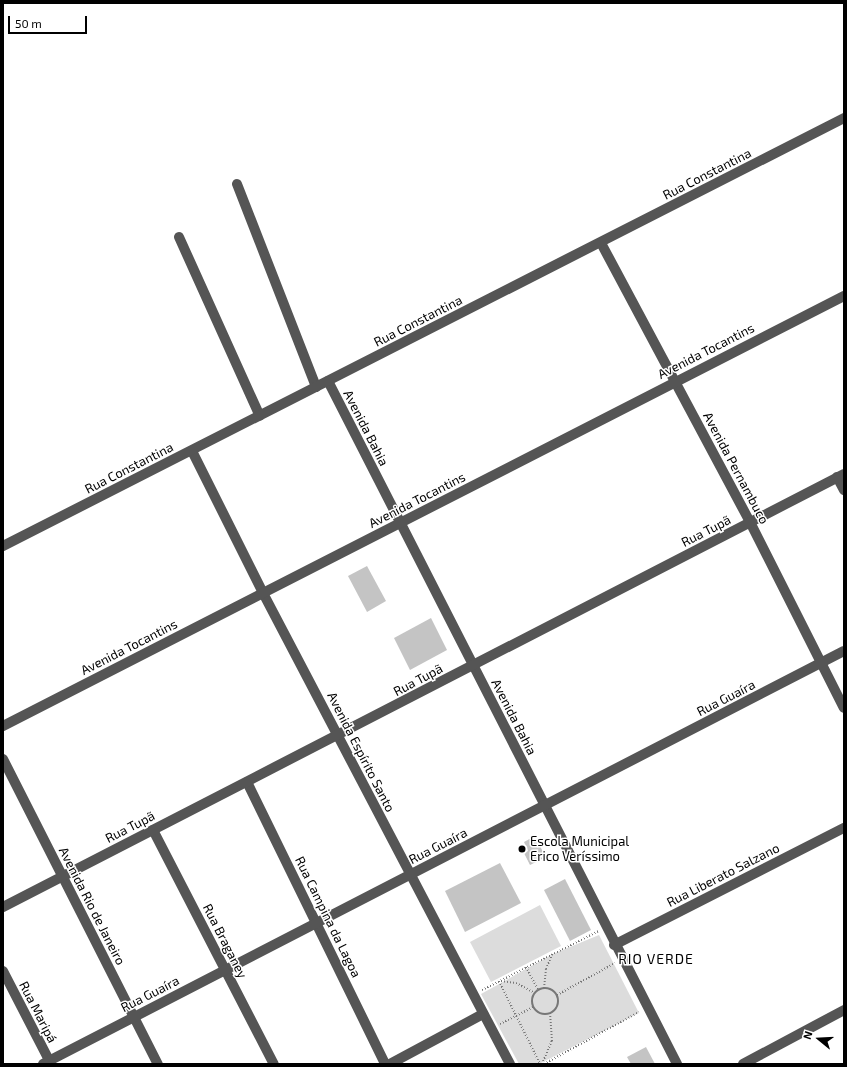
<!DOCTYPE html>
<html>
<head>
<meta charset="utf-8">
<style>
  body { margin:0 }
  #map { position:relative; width:847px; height:1067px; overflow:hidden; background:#fff; font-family:"Exo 2",sans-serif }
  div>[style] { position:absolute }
  .green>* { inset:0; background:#dcdcdc }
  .building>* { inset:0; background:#c4c4c4 }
  .path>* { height:2px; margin-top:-1px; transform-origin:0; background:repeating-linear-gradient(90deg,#777 0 1px,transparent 0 3px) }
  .path>.ring { margin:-1px; padding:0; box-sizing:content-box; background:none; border:2px solid #777; border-radius:50% }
  .minor>* { height:10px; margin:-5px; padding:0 5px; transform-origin:5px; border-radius:5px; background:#555 }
  .dots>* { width:11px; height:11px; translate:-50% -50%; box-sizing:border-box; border:2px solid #fff; border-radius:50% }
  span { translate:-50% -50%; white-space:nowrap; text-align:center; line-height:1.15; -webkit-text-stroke:3px #fff; paint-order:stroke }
  .street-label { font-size:13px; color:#000 }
  .poi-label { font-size:13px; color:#000 }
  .left { translate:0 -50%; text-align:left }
  .neighbourhood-label { font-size:14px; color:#000; letter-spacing:1px }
  .frame { position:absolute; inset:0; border:4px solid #000; pointer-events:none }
  .north { position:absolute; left:799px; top:1019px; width:40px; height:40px; -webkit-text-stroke:3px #fff; paint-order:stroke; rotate:288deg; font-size:11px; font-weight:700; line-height:16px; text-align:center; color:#000 }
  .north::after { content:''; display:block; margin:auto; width:14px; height:18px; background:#000; clip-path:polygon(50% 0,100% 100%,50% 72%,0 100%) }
  .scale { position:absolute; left:8px; top:16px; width:79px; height:18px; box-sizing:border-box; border:2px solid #000; border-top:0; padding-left:5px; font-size:12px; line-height:14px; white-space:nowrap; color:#000; -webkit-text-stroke:3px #fff; paint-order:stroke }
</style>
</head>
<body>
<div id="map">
  <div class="green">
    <i style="clip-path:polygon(540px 905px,561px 946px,491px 982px,470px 942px)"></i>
    <i style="clip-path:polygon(599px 935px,639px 1013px,539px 1064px,519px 1064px,481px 994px,553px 954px)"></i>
  </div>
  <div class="building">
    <i style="clip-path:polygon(367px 566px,386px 601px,367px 612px,348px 576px)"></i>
    <i style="clip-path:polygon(431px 618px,447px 650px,410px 670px,394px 638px)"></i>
    <i style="clip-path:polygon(535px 836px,543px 852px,540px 854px,542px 859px,530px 865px,524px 853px,528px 851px,524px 842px)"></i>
    <i style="clip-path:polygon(500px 863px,521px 903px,465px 932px,445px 891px)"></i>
    <i style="clip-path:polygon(565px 879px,591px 930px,570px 941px,544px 890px)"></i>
    <i style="clip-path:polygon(646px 1047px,655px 1064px,631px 1064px,627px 1057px)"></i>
  </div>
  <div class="path">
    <i style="left:526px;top:967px;width:26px;rotate:62deg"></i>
    <i style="left:499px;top:981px;width:93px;rotate:63.7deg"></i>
    <i style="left:501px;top:981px;width:15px;rotate:8deg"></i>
    <i style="left:516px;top:983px;width:21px;rotate:28deg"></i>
    <i style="left:544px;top:988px;width:19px;rotate:-84deg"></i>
    <i style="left:546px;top:969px;width:15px;rotate:-67deg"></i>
    <i class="ring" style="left:532px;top:988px;width:24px;height:24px"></i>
    <i style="left:482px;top:990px;width:131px;rotate:-26.8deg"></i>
    <i style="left:557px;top:995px;width:66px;rotate:-28.9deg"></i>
    <i style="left:500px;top:1024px;width:38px;rotate:-27deg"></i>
    <i style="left:542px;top:1064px;width:25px;rotate:-67deg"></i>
    <i style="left:552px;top:1041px;width:29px;rotate:-94deg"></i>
    <i style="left:544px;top:1064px;width:108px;rotate:-28.7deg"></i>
  </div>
  <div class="minor">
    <i style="left:237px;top:184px;width:218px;rotate:68.7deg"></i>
    <i style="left:179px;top:237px;width:196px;rotate:65.7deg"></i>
    <i style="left:601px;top:243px;width:316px;rotate:61.9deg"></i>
    <i style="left:750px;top:522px;width:208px;rotate:63.2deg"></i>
    <i style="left:328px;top:381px;width:767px;rotate:62.93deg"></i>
    <i style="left:192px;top:451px;width:159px;rotate:63.4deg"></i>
    <i style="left:263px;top:593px;width:532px;rotate:62.33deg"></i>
    <i style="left:837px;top:477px;width:15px;rotate:62deg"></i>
    <i style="left:3px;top:546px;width:944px;rotate:-26.97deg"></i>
    <i style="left:3px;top:726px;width:945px;rotate:-27.08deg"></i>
    <i style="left:3px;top:759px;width:342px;rotate:63.1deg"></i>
    <i style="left:247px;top:782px;width:314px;rotate:63.9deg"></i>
    <i style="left:153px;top:830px;width:263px;rotate:62.7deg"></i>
    <i style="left:3px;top:907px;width:946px;rotate:-27.24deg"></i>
    <i style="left:614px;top:945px;width:258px;rotate:-27deg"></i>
    <i style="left:3px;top:971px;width:105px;rotate:62.7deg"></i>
    <i style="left:43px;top:1064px;width:901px;rotate:-27.28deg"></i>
    <i style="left:390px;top:1064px;width:106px;rotate:-28.3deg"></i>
    <i style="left:743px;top:1064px;width:115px;rotate:-28.1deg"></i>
  </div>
  <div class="dots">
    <i style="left:522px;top:849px;background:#000"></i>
  </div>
  <div class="street-label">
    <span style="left:707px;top:174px;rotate:-27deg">Rua Constantina</span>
    <span style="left:418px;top:321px;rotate:-27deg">Rua Constantina</span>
    <span style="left:706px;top:351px;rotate:-27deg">Avenida Tocantins</span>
    <span style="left:366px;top:428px;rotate:63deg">Avenida Bahia</span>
    <span style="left:129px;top:468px;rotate:-27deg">Rua Constantina</span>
    <span style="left:736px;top:468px;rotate:62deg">Avenida Pernambuco</span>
    <span style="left:417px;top:500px;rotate:-27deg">Avenida Tocantins</span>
    <span style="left:706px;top:531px;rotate:-27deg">Rua Tupã</span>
    <span style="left:129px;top:647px;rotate:-27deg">Avenida Tocantins</span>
    <span style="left:418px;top:680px;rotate:-28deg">Rua Tupã</span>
    <span style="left:726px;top:698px;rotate:-27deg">Rua Guaíra</span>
    <span style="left:514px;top:717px;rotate:63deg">Avenida Bahia</span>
    <span style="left:361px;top:752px;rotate:63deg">Avenida Espírito Santo</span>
    <span style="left:130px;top:827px;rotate:-27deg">Rua Tupã</span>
    <span style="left:438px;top:846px;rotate:-27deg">Rua Guaíra</span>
    <span style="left:723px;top:875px;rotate:-27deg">Rua Liberato Salzano</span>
    <span style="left:92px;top:906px;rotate:63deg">Avenida Rio de Janeiro</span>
    <span style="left:328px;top:917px;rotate:64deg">Rua Campina da Lagoa</span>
    <span style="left:225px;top:941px;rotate:63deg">Rua Braganey</span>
    <span style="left:150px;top:994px;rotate:-27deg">Rua Guaíra</span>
    <span style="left:38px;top:1012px;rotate:63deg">Rua Maripá</span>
  </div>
  <div class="poi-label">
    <span class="left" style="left:530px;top:849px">Escola Municipal<br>Erico Veríssimo</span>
  </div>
  <div class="neighbourhood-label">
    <span style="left:656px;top:959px">RIO VERDE</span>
  </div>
  <div class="frame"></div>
  <div class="north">N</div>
  <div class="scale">50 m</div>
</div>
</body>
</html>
